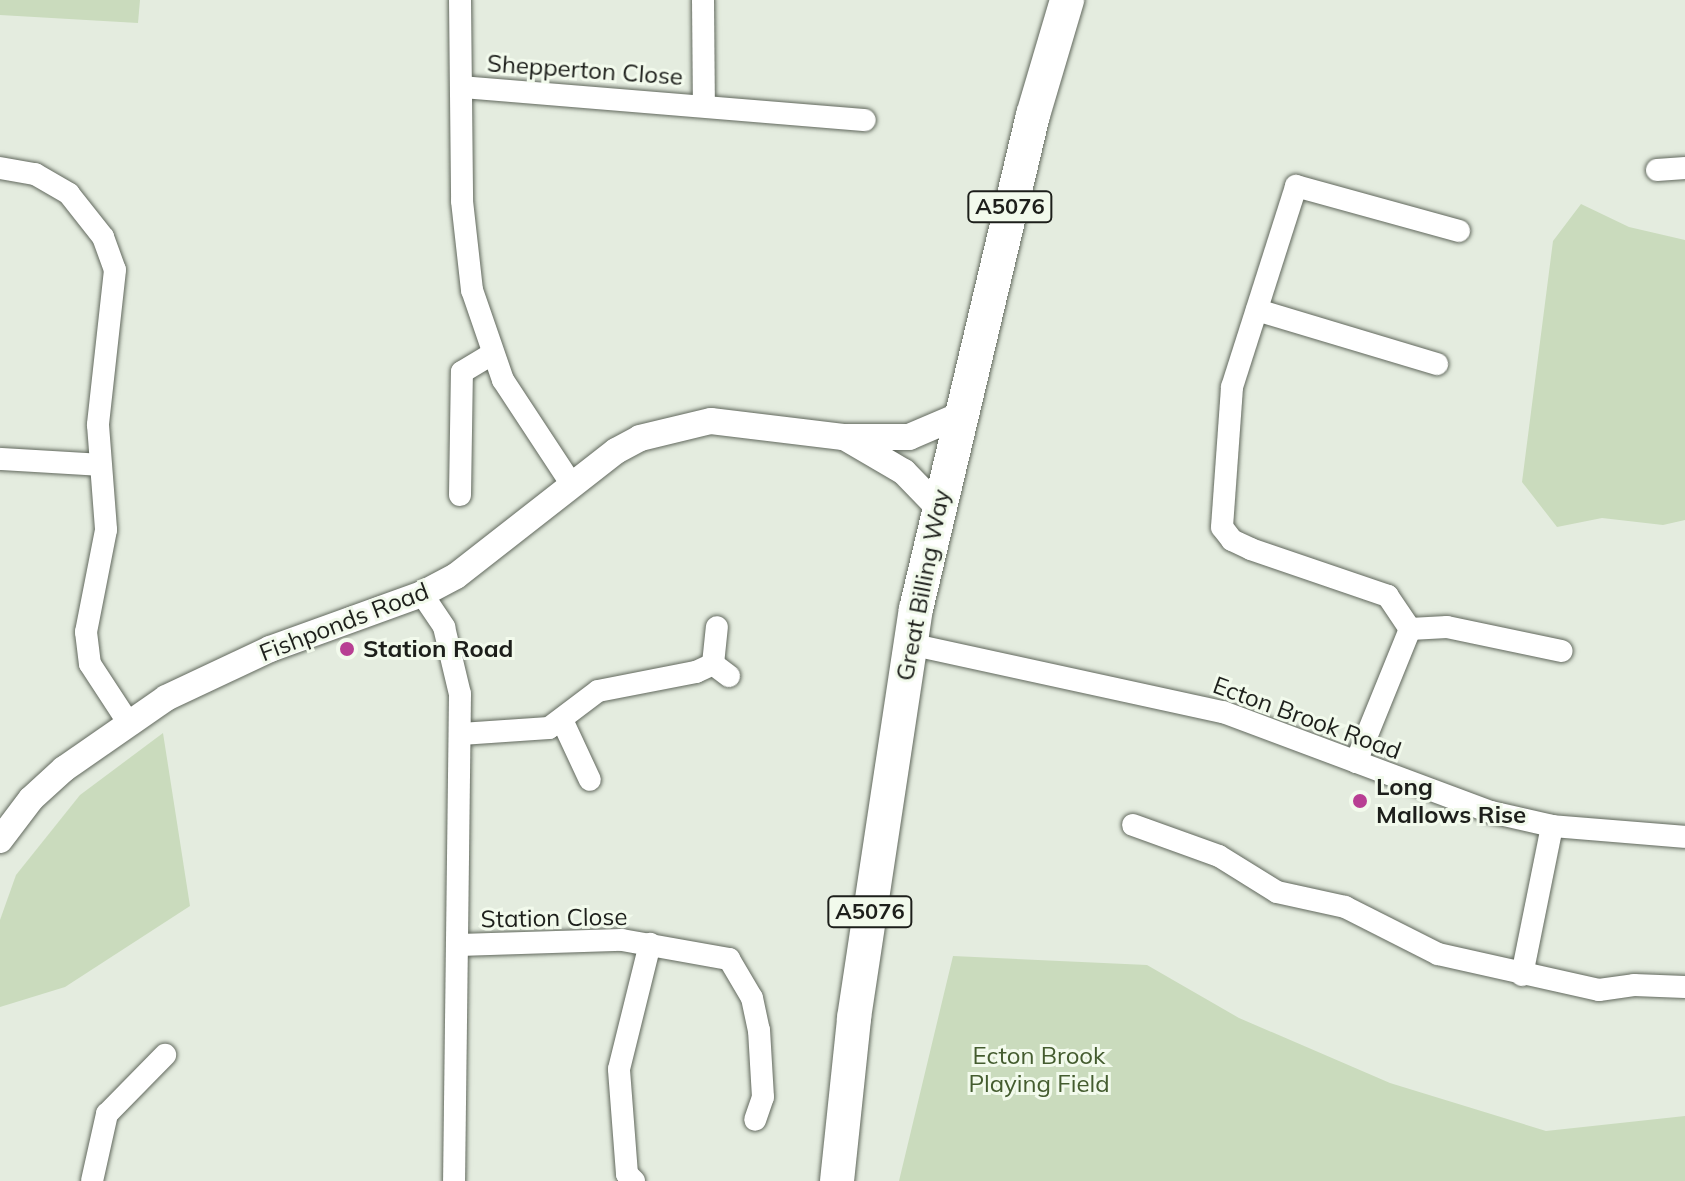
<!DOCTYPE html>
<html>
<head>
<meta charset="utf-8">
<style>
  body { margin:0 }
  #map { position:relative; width:1685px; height:1181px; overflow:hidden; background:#e4ecdf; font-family:Mulish,sans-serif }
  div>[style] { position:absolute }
  .green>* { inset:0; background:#cadbbd }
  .roads { filter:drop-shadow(0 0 2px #61685d) drop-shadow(0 0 2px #61685d) }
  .minor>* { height:22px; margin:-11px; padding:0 11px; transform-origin:11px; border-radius:11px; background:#fff }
  .tertiary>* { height:26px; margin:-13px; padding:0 13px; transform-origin:13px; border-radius:13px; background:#fff }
  .primary>* { height:34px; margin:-17px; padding:0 17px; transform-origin:17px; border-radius:17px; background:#fff }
  .dots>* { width:22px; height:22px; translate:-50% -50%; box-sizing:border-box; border:4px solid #f2faec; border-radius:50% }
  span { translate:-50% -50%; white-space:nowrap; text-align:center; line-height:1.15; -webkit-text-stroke:6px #f2faec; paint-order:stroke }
  .shield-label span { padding:2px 6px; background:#f2faec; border:2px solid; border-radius:6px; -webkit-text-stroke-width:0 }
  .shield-label { font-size:22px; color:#1d1f1b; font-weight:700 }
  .street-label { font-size:24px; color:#1d1f1b }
  .poi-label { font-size:24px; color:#1d1f1b; font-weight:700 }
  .left { translate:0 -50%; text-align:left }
  .park-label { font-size:24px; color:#445c2f }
</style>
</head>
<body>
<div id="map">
  <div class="green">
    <i style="clip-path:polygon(0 0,140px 0,138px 23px,0 15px)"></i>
    <i style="clip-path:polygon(1581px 204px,1629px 227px,1685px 240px,1685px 520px,1663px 525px,1602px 518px,1557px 527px,1522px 482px,1553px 241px)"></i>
    <i style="clip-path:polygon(163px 733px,190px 906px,65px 987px,0 1007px,0 920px,16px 875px,80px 795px)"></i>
    <i style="clip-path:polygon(953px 956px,1147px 965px,1239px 1018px,1390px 1083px,1546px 1131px,1685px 1116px,1685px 1181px,899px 1181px)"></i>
  </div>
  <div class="roads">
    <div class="minor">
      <i style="left:460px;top:0;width:201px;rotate:89.4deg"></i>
      <i style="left:462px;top:201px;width:90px;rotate:83.6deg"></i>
      <i style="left:472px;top:290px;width:95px;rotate:71deg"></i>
      <i style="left:503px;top:380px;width:126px;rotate:56.7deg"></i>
      <i style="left:703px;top:0;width:106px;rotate:89.5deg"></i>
      <i style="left:462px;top:87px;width:404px;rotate:4.7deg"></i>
      <i style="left:0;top:168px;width:36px;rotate:10deg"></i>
      <i style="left:35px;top:174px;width:39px;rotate:30deg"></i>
      <i style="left:69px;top:194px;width:55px;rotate:51.7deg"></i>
      <i style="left:103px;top:237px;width:35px;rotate:70deg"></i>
      <i style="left:115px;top:270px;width:156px;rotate:96.3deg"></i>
      <i style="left:98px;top:425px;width:105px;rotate:85.6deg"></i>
      <i style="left:106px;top:530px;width:104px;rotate:101.1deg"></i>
      <i style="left:86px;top:632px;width:32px;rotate:83deg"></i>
      <i style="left:90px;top:664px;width:69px;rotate:56.8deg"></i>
      <i style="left:1657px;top:170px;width:28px;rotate:-4deg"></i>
      <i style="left:1257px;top:310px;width:188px;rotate:16.7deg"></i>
      <i style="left:0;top:459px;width:100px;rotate:3.4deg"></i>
      <i style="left:460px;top:495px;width:123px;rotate:-89.1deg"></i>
      <i style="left:462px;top:372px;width:35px;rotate:-31deg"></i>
      <i style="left:422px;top:594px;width:40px;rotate:56deg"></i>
      <i style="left:444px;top:627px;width:69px;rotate:76.6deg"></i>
      <i style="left:460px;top:694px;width:487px;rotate:90.7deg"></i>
      <i style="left:1410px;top:629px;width:37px;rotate:-3deg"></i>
      <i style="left:1447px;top:627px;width:117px;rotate:11.8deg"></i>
      <i style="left:910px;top:644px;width:320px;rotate:12.3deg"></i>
      <i style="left:1223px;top:712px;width:286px;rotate:20.5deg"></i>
      <i style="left:1491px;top:812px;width:63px;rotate:12.9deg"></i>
      <i style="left:1552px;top:826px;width:133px;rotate:4.7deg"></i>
      <i style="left:713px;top:664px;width:20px;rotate:37deg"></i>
      <i style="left:562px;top:720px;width:66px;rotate:65deg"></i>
      <i style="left:461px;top:734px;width:88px;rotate:-3.9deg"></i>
      <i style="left:549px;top:728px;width:61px;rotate:-37.1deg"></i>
      <i style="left:598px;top:691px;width:100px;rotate:-11deg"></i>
      <i style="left:696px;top:672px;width:19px;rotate:-25deg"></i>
      <i style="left:713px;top:664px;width:37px;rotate:-84deg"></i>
      <i style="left:1356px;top:762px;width:144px;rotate:-67.9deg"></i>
      <i style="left:1410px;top:629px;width:40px;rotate:-124deg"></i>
      <i style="left:1388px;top:596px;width:145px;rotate:-161.1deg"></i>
      <i style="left:1251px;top:549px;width:21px;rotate:-155deg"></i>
      <i style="left:1232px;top:540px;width:16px;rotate:-128deg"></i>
      <i style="left:1222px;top:527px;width:140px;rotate:-85.9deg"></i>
      <i style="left:1232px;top:387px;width:211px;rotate:-72.3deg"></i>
      <i style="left:1296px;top:186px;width:169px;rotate:15.4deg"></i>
      <i style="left:1133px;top:825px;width:91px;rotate:19.8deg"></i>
      <i style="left:1219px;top:856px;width:68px;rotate:31.8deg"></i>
      <i style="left:1277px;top:892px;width:70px;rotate:12.4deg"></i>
      <i style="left:1345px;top:907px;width:104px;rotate:26.8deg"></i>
      <i style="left:1438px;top:954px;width:165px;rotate:12.6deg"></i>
      <i style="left:1599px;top:990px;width:35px;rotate:-8deg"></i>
      <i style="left:1634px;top:985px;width:51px;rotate:2.2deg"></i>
      <i style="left:459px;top:945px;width:163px;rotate:-1.8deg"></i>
      <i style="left:622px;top:940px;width:109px;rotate:10.1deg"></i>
      <i style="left:729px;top:959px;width:45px;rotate:59.5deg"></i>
      <i style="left:752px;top:998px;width:33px;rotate:78deg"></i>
      <i style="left:759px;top:1030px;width:67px;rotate:86.6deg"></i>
      <i style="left:763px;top:1097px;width:24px;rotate:109deg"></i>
      <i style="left:1522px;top:975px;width:152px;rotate:-78.6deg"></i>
      <i style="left:92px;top:1181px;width:69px;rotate:-77.4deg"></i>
      <i style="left:107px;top:1114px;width:83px;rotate:-45.5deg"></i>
      <i style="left:634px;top:1181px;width:10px;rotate:-135deg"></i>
      <i style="left:627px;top:1174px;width:105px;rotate:-94.4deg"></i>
      <i style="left:619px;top:1069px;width:129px;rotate:-76.1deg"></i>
    </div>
    <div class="tertiary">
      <i style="left:846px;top:438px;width:67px;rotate:30.4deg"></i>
      <i style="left:904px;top:472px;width:47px;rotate:45.9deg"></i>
      <i style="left:0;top:840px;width:51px;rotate:-52.9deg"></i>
      <i style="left:31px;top:799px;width:45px;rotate:-42.3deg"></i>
      <i style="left:64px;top:769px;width:124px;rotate:-34.8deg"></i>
      <i style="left:166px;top:698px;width:115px;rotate:-25.2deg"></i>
      <i style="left:270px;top:649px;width:162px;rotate:-19.9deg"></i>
      <i style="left:422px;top:594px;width:38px;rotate:-28deg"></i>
      <i style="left:456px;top:576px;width:203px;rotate:-38deg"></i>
      <i style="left:616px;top:451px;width:27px;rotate:-28deg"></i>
      <i style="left:640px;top:438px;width:73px;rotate:-13.5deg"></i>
      <i style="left:711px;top:421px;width:133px;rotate:6.9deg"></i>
      <i style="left:843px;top:437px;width:66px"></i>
      <i style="left:909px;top:437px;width:53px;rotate:-23.2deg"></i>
    </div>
    <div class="primary">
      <i style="left:837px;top:1181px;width:164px;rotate:-84deg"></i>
      <i style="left:854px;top:1018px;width:414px;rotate:-81.4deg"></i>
      <i style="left:916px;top:609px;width:508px;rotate:-76.68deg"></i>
      <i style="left:1033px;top:115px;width:120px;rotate:-73.5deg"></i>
    </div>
  </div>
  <div class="dots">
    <i style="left:347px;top:649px;background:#b83f93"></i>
    <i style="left:1360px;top:801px;background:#b83f93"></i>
  </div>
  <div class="shield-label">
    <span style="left:1010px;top:207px">A5076</span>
    <span style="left:870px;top:912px">A5076</span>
  </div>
  <div class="street-label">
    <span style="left:585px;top:70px;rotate:4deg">Shepperton Close</span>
    <span style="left:923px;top:585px;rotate:-79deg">Great Billing Way</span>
    <span style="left:344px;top:622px;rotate:-21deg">Fishponds Road</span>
    <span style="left:1307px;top:718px;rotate:20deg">Ecton Brook Road</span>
    <span style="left:554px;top:918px;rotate:-1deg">Station Close</span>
  </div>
  <div class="poi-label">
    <span class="left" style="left:363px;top:649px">Station Road</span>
    <span class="left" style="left:1376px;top:801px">Long<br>Mallows Rise</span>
  </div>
  <div class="park-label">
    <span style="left:1039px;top:1070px">Ecton Brook<br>Playing Field</span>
  </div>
</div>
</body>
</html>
